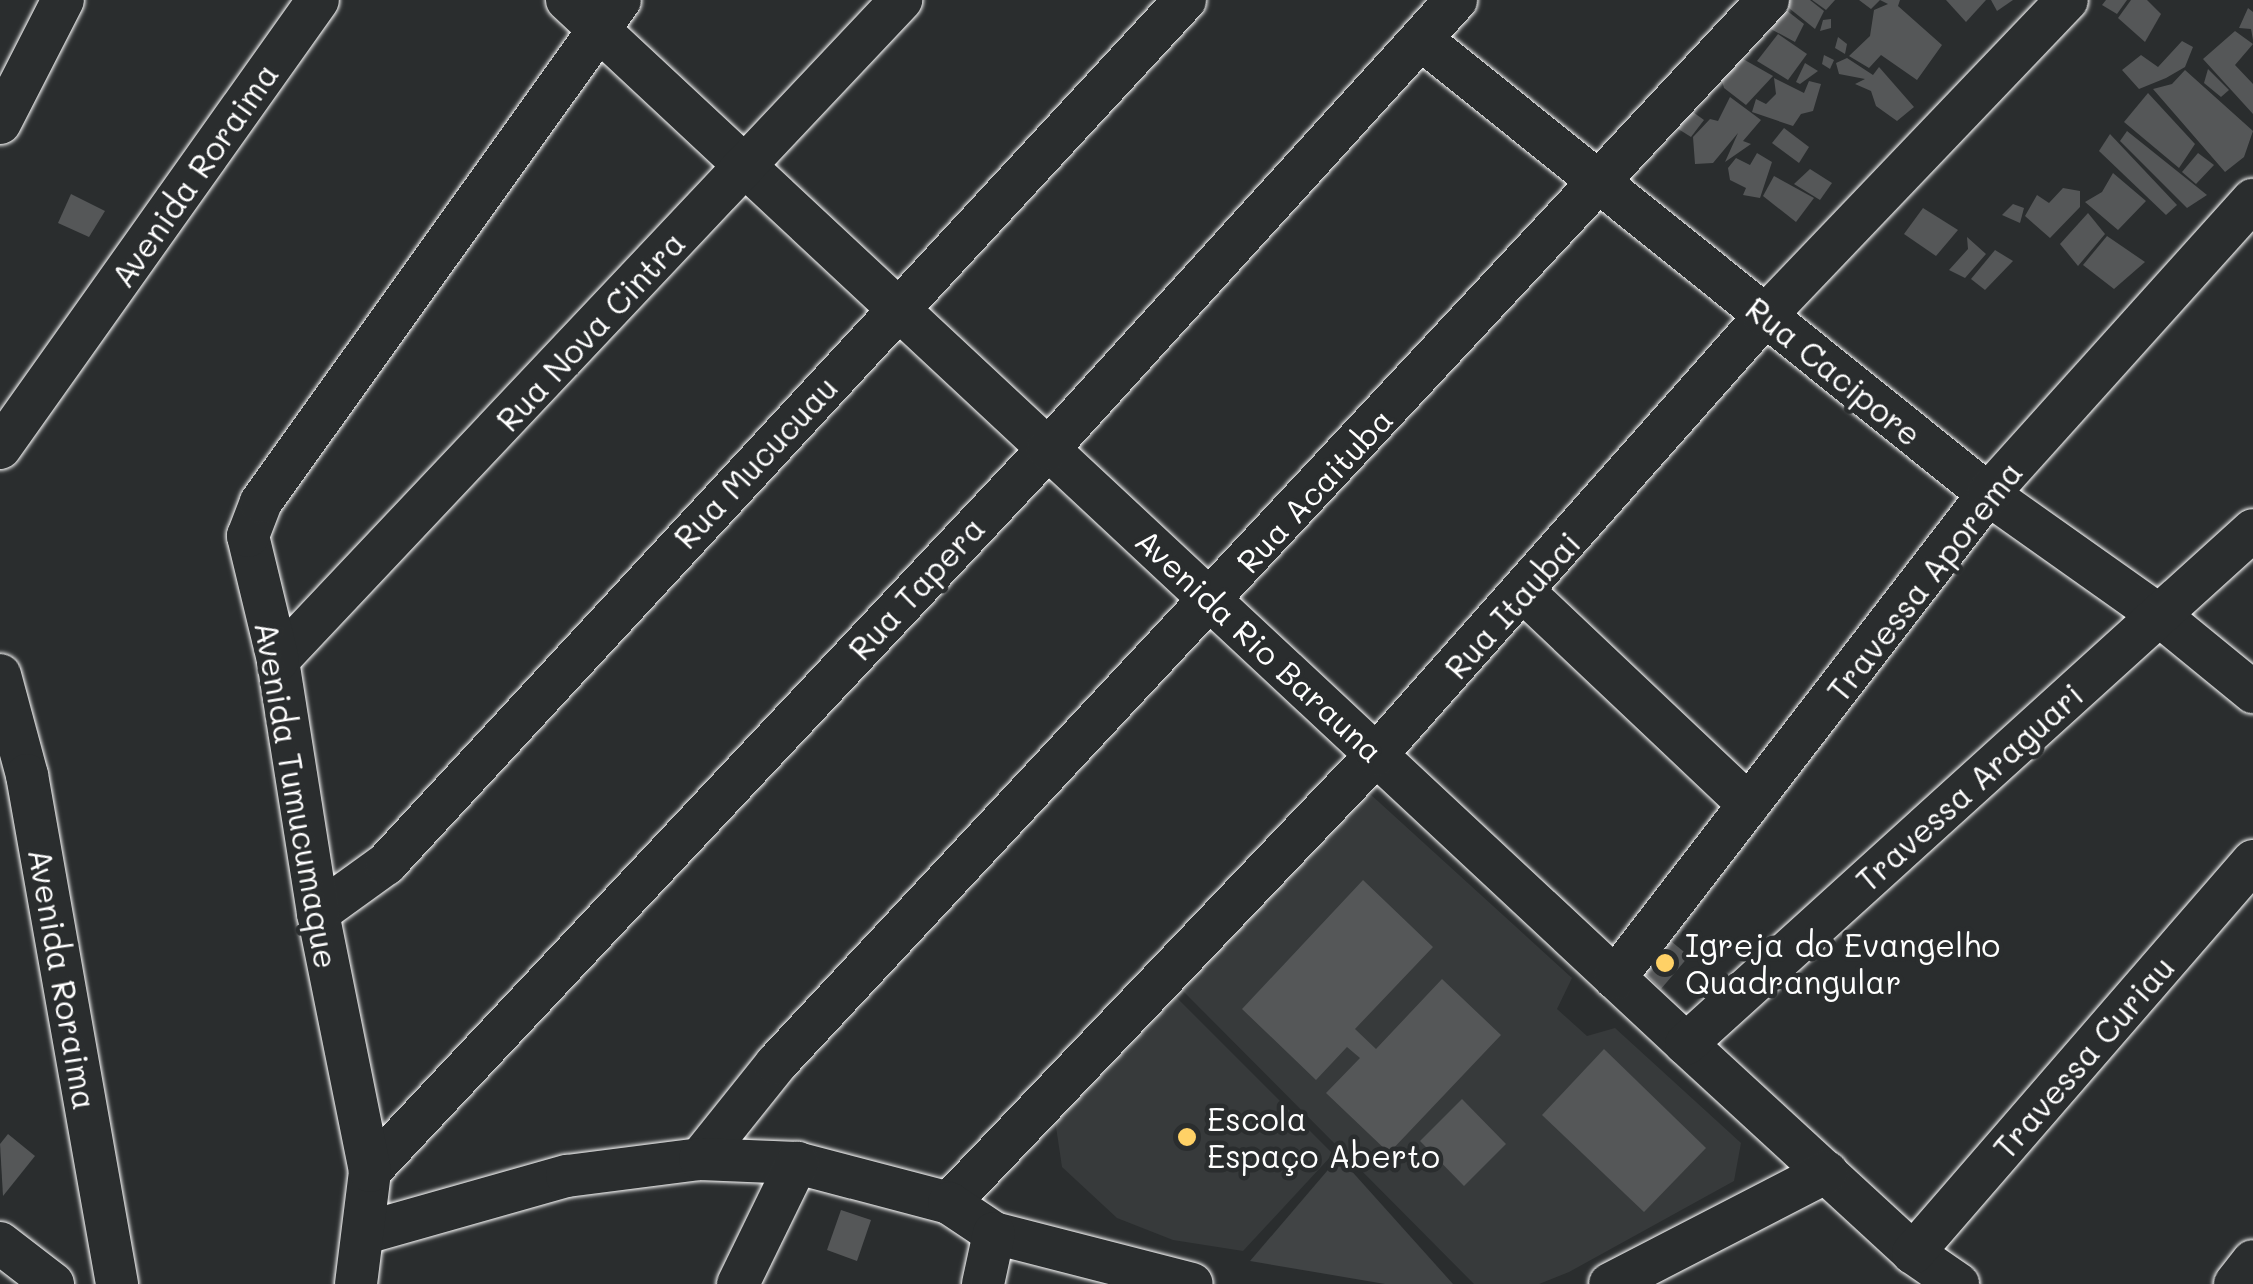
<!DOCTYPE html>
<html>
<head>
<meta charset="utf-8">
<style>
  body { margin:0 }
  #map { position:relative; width:2253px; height:1284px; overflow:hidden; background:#2a2d2e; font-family:Mali,sans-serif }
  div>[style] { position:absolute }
  .built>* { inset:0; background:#373a3b }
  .green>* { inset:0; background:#414445 }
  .building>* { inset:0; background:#555758 }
  .roads { filter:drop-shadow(0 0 2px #fff) drop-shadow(0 0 2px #fff) }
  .minor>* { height:42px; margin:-21px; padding:0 21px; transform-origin:21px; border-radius:21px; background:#2a2d2e }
  .dots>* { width:28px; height:28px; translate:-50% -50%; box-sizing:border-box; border:5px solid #2a2d2e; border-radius:50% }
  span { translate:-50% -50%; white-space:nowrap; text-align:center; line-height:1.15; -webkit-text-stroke:9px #2a2d2e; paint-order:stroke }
  .street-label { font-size:32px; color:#fff }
  .poi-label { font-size:32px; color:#fff }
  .left { translate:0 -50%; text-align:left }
</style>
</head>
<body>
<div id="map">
  <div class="built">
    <i style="clip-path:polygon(1369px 793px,1572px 978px,1557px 1009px,1587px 1036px,1615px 1028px,1741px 1143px,1734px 1181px,1569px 1272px,1539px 1284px,1474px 1284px,1181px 989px)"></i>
    <i style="clip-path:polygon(1176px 997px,1333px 1154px,1243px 1251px,1173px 1240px,1117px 1218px,1062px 1167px,1055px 1120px)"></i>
  </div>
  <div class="green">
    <i style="clip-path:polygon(1339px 1157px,1453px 1284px,1385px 1284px,1250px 1261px)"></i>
  </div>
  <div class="building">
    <i style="clip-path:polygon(1773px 0,1804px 24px,1795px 42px,1769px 28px,1745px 54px)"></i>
    <i style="clip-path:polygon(1779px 0,1810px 0,1824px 11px,1815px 29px)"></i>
    <i style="clip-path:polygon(1812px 0,1835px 0,1826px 10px)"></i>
    <i style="clip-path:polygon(1859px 0,1900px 0,1898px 6px,1942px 45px,1917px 80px,1881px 55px,1869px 68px,1849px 56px,1870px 36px,1874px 10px,1888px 4px,1880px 0,1871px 9px)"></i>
    <i style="clip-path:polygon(1946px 0,1986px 0,1966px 22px)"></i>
    <i style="clip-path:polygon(1991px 0,2013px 0,1997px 11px)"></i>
    <i style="clip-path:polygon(2106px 0,2127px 0,2117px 14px,2102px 5px)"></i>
    <i style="clip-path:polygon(2131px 0,2147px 0,2161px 14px,2145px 42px,2118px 18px)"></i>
    <i style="clip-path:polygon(2248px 8px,2253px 12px,2253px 40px,2251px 29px,2239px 28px)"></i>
    <i style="clip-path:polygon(1831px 19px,1831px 28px,1820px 31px,1823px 20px)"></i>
    <i style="clip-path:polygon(2235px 31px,2253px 44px,2235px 65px,2253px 84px,2253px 114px,2203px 59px)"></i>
    <i style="clip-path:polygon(1778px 34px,1807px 54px,1788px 80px,1757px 61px)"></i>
    <i style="clip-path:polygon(1838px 37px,1847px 44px,1845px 54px,1835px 48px)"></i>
    <i style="clip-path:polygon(2182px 41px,2193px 47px,2185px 67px,2166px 78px,2139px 89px,2122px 70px,2141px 55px,2158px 67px)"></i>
    <i style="clip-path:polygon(1736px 55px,1773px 76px,1746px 105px,1724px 88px,1719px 71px)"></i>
    <i style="clip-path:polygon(1824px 55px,1834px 60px,1830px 69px,1822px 64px)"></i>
    <i style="clip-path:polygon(1847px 58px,1873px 75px,1879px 67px,1914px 107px,1897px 121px,1876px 106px,1871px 91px,1855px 84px,1865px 79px,1839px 74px,1836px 63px)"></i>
    <i style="clip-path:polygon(1805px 63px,1818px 71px,1800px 84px,1796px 82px)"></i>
    <i style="clip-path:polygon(2208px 69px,2229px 90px,2221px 97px,2204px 83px)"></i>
    <i style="clip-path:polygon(2185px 70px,2253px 131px,2244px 157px,2225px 172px,2153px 89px,2172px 84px)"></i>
    <i style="clip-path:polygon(1774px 78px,1804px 93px,1809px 81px,1821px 84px,1813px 111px,1801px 114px,1793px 126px,1752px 112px,1756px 99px,1766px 104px,1776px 94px)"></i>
    <i style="clip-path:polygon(2148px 93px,2195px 144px,2179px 168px,2124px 122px)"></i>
    <i style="clip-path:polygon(1730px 97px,1761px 120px,1743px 141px,1751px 144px,1725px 162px,1738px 133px,1713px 163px,1695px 164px,1693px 137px,1710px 119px,1718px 121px)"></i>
    <i style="clip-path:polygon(1686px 107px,1704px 120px,1691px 137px,1672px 125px)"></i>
    <i style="clip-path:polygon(1784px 128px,1809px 147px,1799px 163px,1772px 143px)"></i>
    <i style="clip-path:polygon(2127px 131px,2207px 195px,2187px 208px,2120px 141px)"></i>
    <i style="clip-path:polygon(2110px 134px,2177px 205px,2166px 215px,2099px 151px)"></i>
    <i style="clip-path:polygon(1757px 153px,1772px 162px,1760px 198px,1743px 195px,1746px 188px,1730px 180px,1728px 168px,1736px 158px,1750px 165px)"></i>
    <i style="clip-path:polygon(2198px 153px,2214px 165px,2196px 184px,2182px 172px)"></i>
    <i style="clip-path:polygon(1810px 169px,1832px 183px,1820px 200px,1794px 184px)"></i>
    <i style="clip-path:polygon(2113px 173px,2146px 201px,2118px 230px,2085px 202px,2102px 192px)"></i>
    <i style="clip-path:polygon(1774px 176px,1814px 198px,1796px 222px,1763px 196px)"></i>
    <i style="clip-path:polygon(2063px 188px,2080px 191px,2080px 207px,2050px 238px,2025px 216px,2037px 195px,2049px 203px)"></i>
    <i style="clip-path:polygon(71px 194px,105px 211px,89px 237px,58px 223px)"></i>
    <i style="clip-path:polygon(2013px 204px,2024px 208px,2020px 223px,2002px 215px)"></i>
    <i style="clip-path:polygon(1923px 208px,1958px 230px,1936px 256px,1904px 234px)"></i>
    <i style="clip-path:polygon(2088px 213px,2105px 234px,2078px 266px,2060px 244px)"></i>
    <i style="clip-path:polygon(2107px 236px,2145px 262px,2114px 289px,2083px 265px)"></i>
    <i style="clip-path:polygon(1967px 237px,1986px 254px,1965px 278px,1949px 270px,1968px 249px)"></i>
    <i style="clip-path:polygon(1995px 250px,2013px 261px,1985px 290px,1971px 279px)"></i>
    <i style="clip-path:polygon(1363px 880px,1433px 947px,1355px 1029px,1376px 1049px,1442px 979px,1501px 1035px,1389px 1153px,1326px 1093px,1360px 1058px,1347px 1047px,1316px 1080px,1242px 1009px)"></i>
    <i style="clip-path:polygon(1666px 937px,1689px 956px,1661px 989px,1641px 970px)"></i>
    <i style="clip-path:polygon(1604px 1049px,1706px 1148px,1644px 1212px,1542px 1115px)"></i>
    <i style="clip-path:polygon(1462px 1099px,1506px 1144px,1464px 1186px,1420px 1141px)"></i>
    <i style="clip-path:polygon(8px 1134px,35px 1156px,3px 1196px,0 1144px)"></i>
    <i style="clip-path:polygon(841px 1210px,871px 1220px,857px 1261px,827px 1250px)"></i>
  </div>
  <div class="roads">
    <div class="minor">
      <i style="left:567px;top:0;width:1530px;rotate:43.01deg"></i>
      <i style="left:1686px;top:1044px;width:309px;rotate:42.6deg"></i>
      <i style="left:1913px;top:1253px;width:55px;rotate:34.6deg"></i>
      <i style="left:1422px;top:40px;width:726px;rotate:38.73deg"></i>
      <i style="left:1988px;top:494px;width:209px;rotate:35.3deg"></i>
      <i style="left:2159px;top:615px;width:122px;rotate:39.3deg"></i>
      <i style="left:0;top:123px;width:138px;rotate:-62.9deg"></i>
      <i style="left:0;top:448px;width:549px;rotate:-54.63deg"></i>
      <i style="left:1525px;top:593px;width:308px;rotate:43.4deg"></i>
      <i style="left:278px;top:660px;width:908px;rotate:-46.65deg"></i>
      <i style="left:0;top:675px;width:104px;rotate:74.9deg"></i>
      <i style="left:27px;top:775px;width:517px;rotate:79.97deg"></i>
      <i style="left:318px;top:913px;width:84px;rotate:-35.8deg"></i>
      <i style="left:386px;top:864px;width:1177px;rotate:-47.24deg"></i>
      <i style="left:1615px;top:978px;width:611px;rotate:-52.38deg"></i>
      <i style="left:1988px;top:494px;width:396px;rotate:-48deg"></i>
      <i style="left:1686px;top:1044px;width:765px;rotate:-42.19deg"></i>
      <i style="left:700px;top:1159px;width:122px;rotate:-51.3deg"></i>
      <i style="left:776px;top:1064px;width:1455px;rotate:-47.01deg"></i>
      <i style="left:370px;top:1171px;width:990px;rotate:-46.8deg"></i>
      <i style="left:1048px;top:449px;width:607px;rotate:-47.74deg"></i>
      <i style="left:949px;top:1203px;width:619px;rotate:-46.37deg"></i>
      <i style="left:1376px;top:755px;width:587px;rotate:-48.46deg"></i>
      <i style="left:1765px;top:316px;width:437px;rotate:-46.3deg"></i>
      <i style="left:365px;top:1233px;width:210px;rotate:-15.8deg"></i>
      <i style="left:567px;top:1176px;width:134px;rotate:-7.3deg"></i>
      <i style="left:700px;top:1159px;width:97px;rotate:2.4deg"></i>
      <i style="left:797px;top:1163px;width:157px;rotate:14.7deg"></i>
      <i style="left:949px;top:1203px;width:54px;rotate:33.7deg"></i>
      <i style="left:994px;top:1233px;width:204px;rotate:14.4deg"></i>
      <i style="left:0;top:1243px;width:67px;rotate:37.7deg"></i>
      <i style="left:1913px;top:1253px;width:519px;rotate:-49.06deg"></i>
      <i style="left:356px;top:1284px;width:114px;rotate:-82.9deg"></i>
      <i style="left:370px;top:1171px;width:263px;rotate:-101.4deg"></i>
      <i style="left:318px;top:913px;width:256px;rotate:-99deg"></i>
      <i style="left:278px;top:660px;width:128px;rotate:-103.6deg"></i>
      <i style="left:248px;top:536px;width:36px;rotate:-69deg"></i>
      <i style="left:261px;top:502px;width:617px;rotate:-54.43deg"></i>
      <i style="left:738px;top:1284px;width:135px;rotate:-64deg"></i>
      <i style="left:983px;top:1284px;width:52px;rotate:-77.8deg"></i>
      <i style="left:1610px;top:1284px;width:244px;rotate:-27.3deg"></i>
      <i style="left:2235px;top:1284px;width:29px;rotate:-52deg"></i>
    </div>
  </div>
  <div class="dots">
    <i style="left:1665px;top:963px;background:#ffd166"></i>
    <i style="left:1187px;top:1137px;background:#ffd166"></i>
  </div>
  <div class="street-label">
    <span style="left:194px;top:175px;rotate:-55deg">Avenida Roraima</span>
    <span style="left:590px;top:331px;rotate:-47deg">Rua Nova Cintra</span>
    <span style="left:1834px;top:371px;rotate:39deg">Rua Cacipore</span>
    <span style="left:755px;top:462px;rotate:-47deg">Rua Mucucuau</span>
    <span style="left:1314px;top:490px;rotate:-47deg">Rua Acaituba</span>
    <span style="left:1924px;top:581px;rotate:-52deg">Travessa Aporema</span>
    <span style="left:916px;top:588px;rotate:-47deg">Rua Tapera</span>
    <span style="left:1512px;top:605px;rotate:-48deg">Rua Itaubai</span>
    <span style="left:1260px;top:645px;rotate:43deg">Avenida Rio Barauna</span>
    <span style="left:1969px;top:787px;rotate:-42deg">Travessa Araguari</span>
    <span style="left:297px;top:795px;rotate:80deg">Avenida Tumucumaque</span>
    <span style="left:63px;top:979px;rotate:80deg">Avenida Roraima</span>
    <span style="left:2083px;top:1057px;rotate:-49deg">Travessa Curiau</span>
  </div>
  <div class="poi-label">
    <span class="left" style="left:1685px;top:963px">Igreja do Evangelho<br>Quadrangular</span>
    <span class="left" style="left:1207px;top:1137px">Escola<br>Espaço Aberto</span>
  </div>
</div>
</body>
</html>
